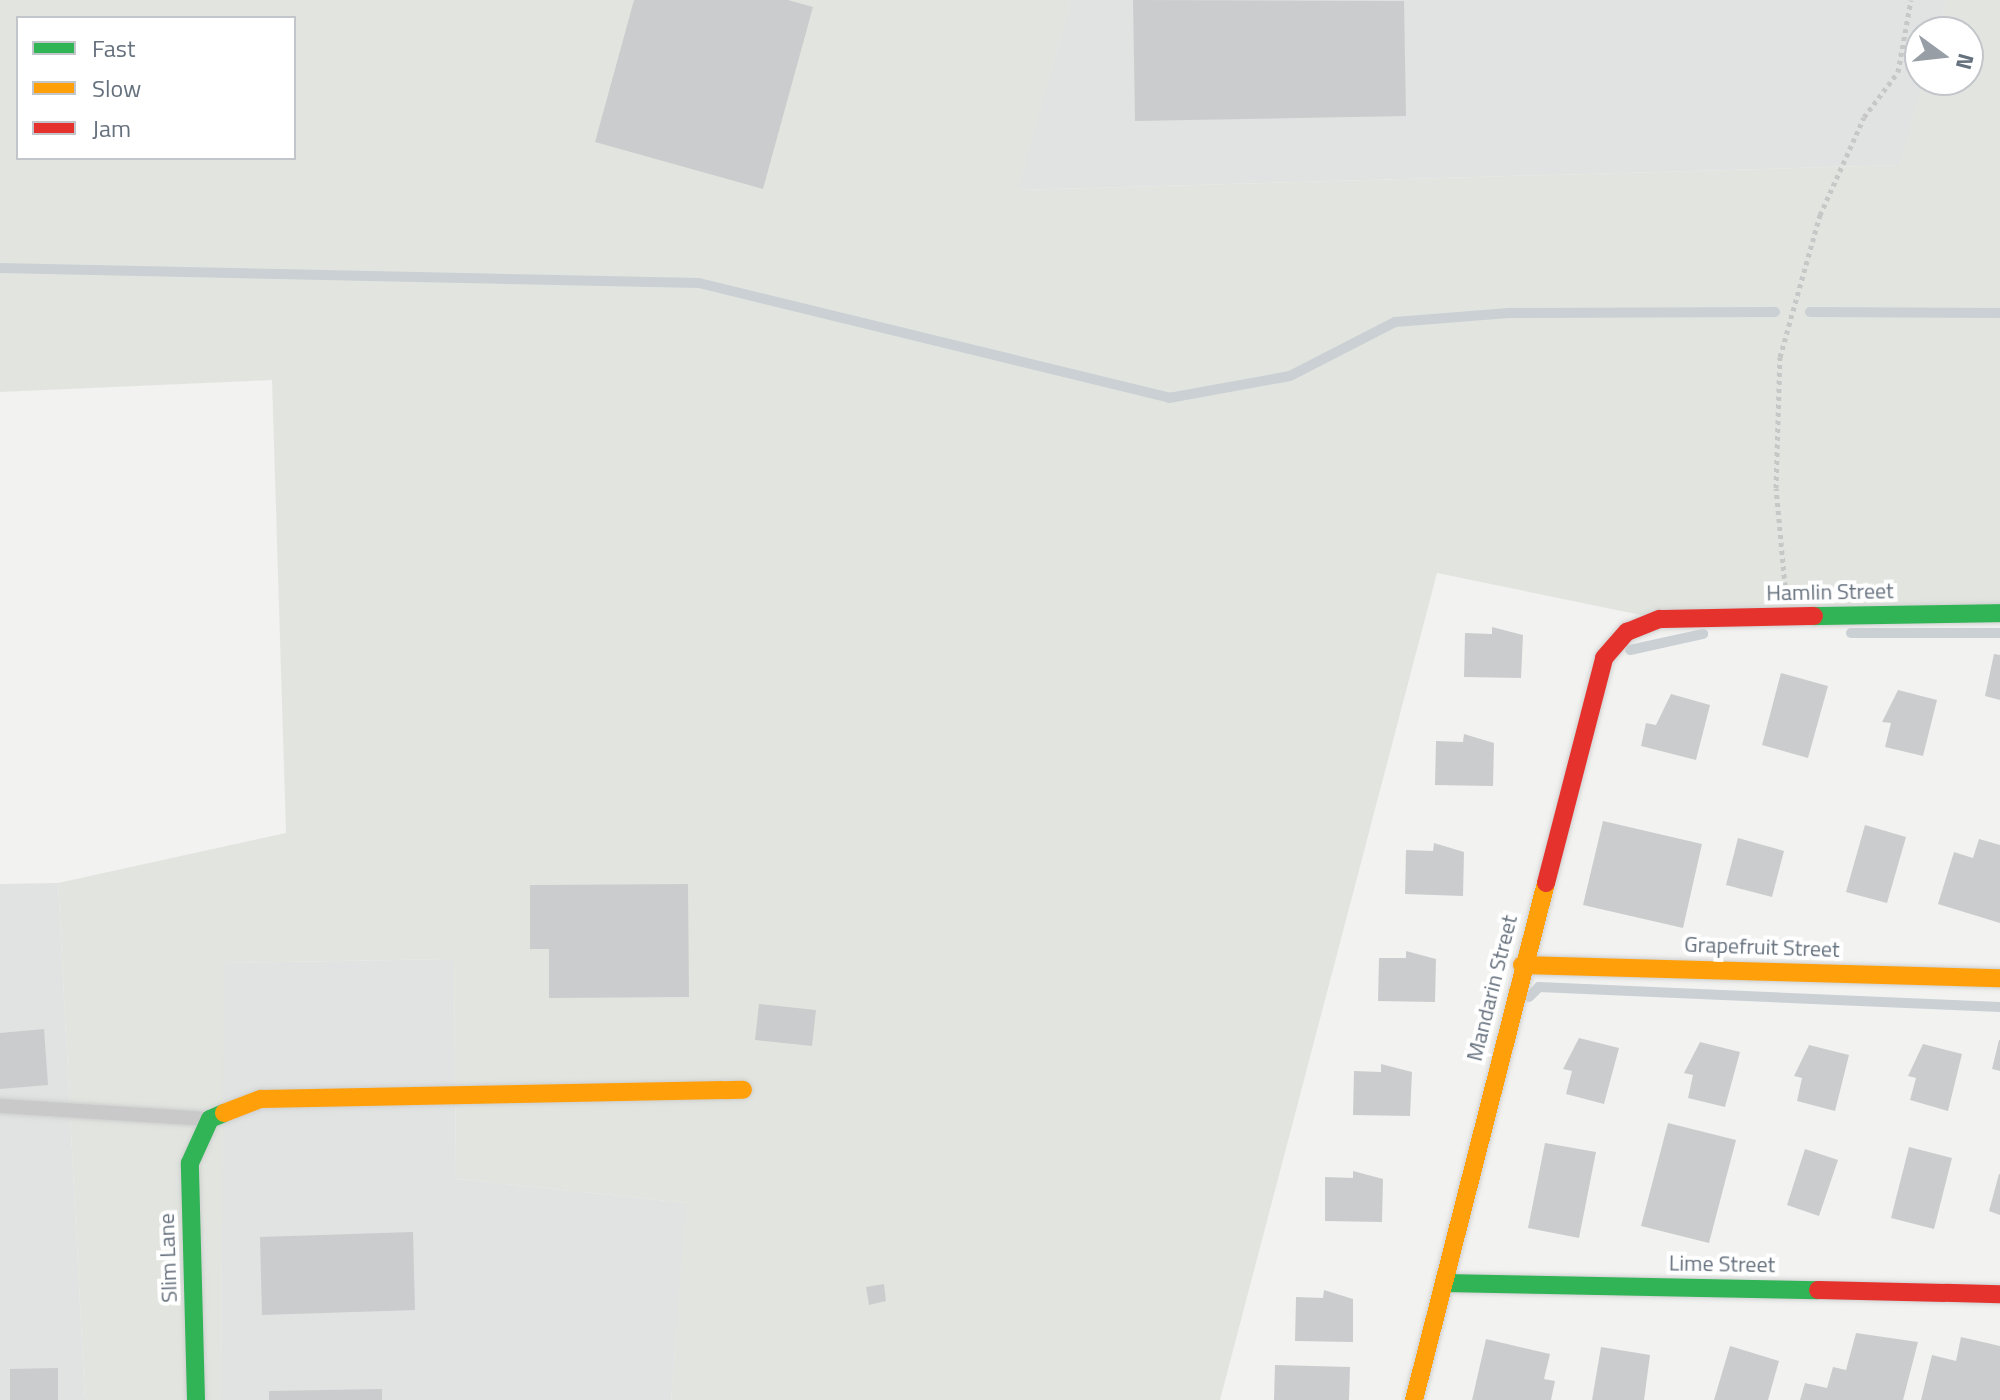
<!DOCTYPE html>
<html>
<head>
<meta charset="utf-8">
<style>
  body { margin:0 }
  #map { position:relative; width:2000px; height:1400px; overflow:hidden; background:#f2f2f1; font-family:"Titillium Web",sans-serif }
  div>[style] { position:absolute }
  .built>* { inset:0; background:#e1e2e2 }
  .green>* { inset:0; background:#e2e5df }
  .stream>* { height:10px; margin:-5px; padding:0 5px; transform-origin:5px; border-radius:5px; background:#cad0d4 }
  .building>* { inset:0; background:#cbcccd }
  .path>* { height:5px; margin-top:-2.5px; transform-origin:0; background:repeating-linear-gradient(90deg,#c7c7c7 0 4px,transparent 0 8px) }
  .roads { filter:drop-shadow(0 0 2px #cecfcf) drop-shadow(0 0 2px #cecfcf) }
  .lane>* { height:14px; margin:-7px; padding:0 7px; transform-origin:7px; border-radius:7px; background:#c9c9ca }
  .fast>* { height:18px; margin:-9px; padding:0 9px; transform-origin:9px; border-radius:9px; background:#30b455 }
  .slow>* { height:18px; margin:-9px; padding:0 9px; transform-origin:9px; border-radius:9px; background:#ff9f0a }
  .jam>* { height:18px; margin:-9px; padding:0 9px; transform-origin:9px; border-radius:9px; background:#e5322d }
  span { translate:-50% -50%; white-space:nowrap; text-align:center; line-height:1.15; -webkit-text-stroke:8px #fff; paint-order:stroke }
  .street-label { font-size:22px; color:#66717e }
  .legend { position:absolute; left:16px; top:16px; width:280px; height:144px; box-sizing:border-box; background:#fff; border:2px solid #c2c6cb; margin:0; padding:10px 14px; list-style:none; font-size:24px; color:#66717e }
  .legend li { display:flex; align-items:center; gap:16px; height:40px }
  .legend b { width:40px; border:2px solid #c2c6cb }
  .north { position:absolute; left:1904px; top:16px; width:80px; height:80px; box-sizing:border-box; background:#fff; border:2px solid #c2c6cb; border-radius:50%; rotate:105deg; font-size:22px; font-weight:700; line-height:32px; text-align:center; color:#66717e }
  .north::after { content:''; display:block; margin:auto; width:28px; height:36px; background:#979ea6; clip-path:polygon(50% 0,100% 100%,50% 72%,0 100%) }
</style>
</head>
<body>
<div id="map">
  <div class="built">
    <i style="clip-path:polygon(1071px 0,1947px 0,1938px 32px,1920px 32px,1924px 80px,1900px 165px,1017px 190px)"></i>
    <i style="clip-path:polygon(58px 883px,85px 1400px,0 1400px,0 884px)"></i>
    <i style="clip-path:polygon(454px 959px,456px 1179px,687px 1203px,671px 1400px,221px 1400px,223px 963px)"></i>
  </div>
  <div class="green">
    <i style="clip-path:polygon(evenodd,0 0,1071px 0,1018px 190px,1899px 165px,1924px 80px,1968px 80px,1968px 32px,1938px 32px,1947px 0,2000px 0,2000px 613px,1660px 619px,1437px 573px,1220px 1400px,671px 1400px,686px 1203px,456px 1179px,454px 959px,224px 963px,221px 1400px,85px 1400px,58px 883px,286px 833px,272px 380px,0 392px,0 0,18px 18px,294px 18px,294px 158px,18px 158px,18px 18px)"></i>
  </div>
  <div class="stream">
    <i style="left:0;top:268px;width:699px;rotate:1.23deg"></i>
    <i style="left:699px;top:283px;width:484px;rotate:13.7deg"></i>
    <i style="left:1169px;top:398px;width:123px;rotate:-10.3deg"></i>
    <i style="left:1290px;top:376px;width:118px;rotate:-27.2deg"></i>
    <i style="left:1395px;top:322px;width:114px;rotate:-4.5deg"></i>
    <i style="left:1509px;top:313px;width:266px;rotate:-0.2deg"></i>
    <i style="left:1810px;top:312px;width:190px;rotate:0.3deg"></i>
    <i style="left:1851px;top:633px;width:149px"></i>
    <i style="left:1630px;top:650px;width:75px;rotate:-12.4deg"></i>
    <i style="left:1529px;top:997px;width:14px;rotate:-45deg"></i>
    <i style="left:1539px;top:987px;width:461px;rotate:2.5deg"></i>
  </div>
  <div class="building">
    <i style="clip-path:polygon(634px 0,788px 0,813px 7px,763px 189px,595px 142px)"></i>
    <i style="clip-path:polygon(1133px 0,1404px 1px,1406px 116px,1135px 121px)"></i>
    <i style="clip-path:polygon(1492px 627px,1523px 635px,1521px 678px,1464px 677px,1465px 633px,1492px 634px)"></i>
    <i style="clip-path:polygon(1994px 654px,2000px 655px,2000px 700px,1985px 696px)"></i>
    <i style="clip-path:polygon(1781px 673px,1828px 686px,1808px 758px,1762px 745px)"></i>
    <i style="clip-path:polygon(1898px 690px,1937px 700px,1923px 756px,1885px 747px,1891px 723px,1882px 722px)"></i>
    <i style="clip-path:polygon(1671px 694px,1710px 705px,1696px 760px,1641px 746px,1646px 723px,1656px 725px)"></i>
    <i style="clip-path:polygon(1464px 734px,1494px 743px,1493px 786px,1435px 785px,1436px 741px,1463px 742px)"></i>
    <i style="clip-path:polygon(1603px 821px,1702px 844px,1683px 928px,1583px 905px)"></i>
    <i style="clip-path:polygon(1865px 825px,1906px 837px,1887px 903px,1846px 892px)"></i>
    <i style="clip-path:polygon(1738px 838px,1784px 851px,1772px 897px,1726px 885px)"></i>
    <i style="clip-path:polygon(1979px 839px,2000px 845px,2000px 923px,1938px 904px,1954px 852px,1973px 858px)"></i>
    <i style="clip-path:polygon(1434px 843px,1464px 852px,1463px 896px,1405px 894px,1406px 850px,1433px 851px)"></i>
    <i style="clip-path:polygon(688px 884px,689px 997px,549px 998px,549px 949px,530px 949px,530px 885px)"></i>
    <i style="clip-path:polygon(1406px 951px,1436px 959px,1435px 1002px,1378px 1001px,1379px 958px,1406px 958px)"></i>
    <i style="clip-path:polygon(759px 1004px,816px 1010px,812px 1046px,755px 1040px)"></i>
    <i style="clip-path:polygon(44px 1029px,48px 1085px,0 1089px,0 1033px)"></i>
    <i style="clip-path:polygon(1579px 1038px,1619px 1048px,1604px 1104px,1566px 1094px,1572px 1071px,1563px 1069px)"></i>
    <i style="clip-path:polygon(1999px 1040px,2000px 1040px,2000px 1071px,1992px 1069px)"></i>
    <i style="clip-path:polygon(1700px 1042px,1740px 1052px,1725px 1107px,1688px 1098px,1693px 1075px,1684px 1073px)"></i>
    <i style="clip-path:polygon(1923px 1044px,1962px 1054px,1948px 1111px,1910px 1100px,1916px 1078px,1908px 1076px)"></i>
    <i style="clip-path:polygon(1809px 1045px,1849px 1055px,1835px 1111px,1797px 1101px,1802px 1078px,1794px 1076px)"></i>
    <i style="clip-path:polygon(1381px 1064px,1412px 1072px,1410px 1116px,1353px 1115px,1354px 1071px,1381px 1072px)"></i>
    <i style="clip-path:polygon(1668px 1123px,1736px 1140px,1709px 1243px,1641px 1226px)"></i>
    <i style="clip-path:polygon(1545px 1143px,1596px 1152px,1579px 1238px,1528px 1228px)"></i>
    <i style="clip-path:polygon(1909px 1147px,1952px 1158px,1934px 1229px,1891px 1218px)"></i>
    <i style="clip-path:polygon(1805px 1149px,1838px 1160px,1819px 1216px,1787px 1205px)"></i>
    <i style="clip-path:polygon(1353px 1171px,1383px 1179px,1382px 1222px,1325px 1221px,1325px 1177px,1353px 1178px)"></i>
    <i style="clip-path:polygon(1999px 1174px,2000px 1174px,2000px 1215px,1989px 1211px)"></i>
    <i style="clip-path:polygon(413px 1232px,415px 1310px,262px 1315px,260px 1237px)"></i>
    <i style="clip-path:polygon(884px 1284px,886px 1301px,869px 1305px,866px 1287px)"></i>
    <i style="clip-path:polygon(1324px 1290px,1353px 1299px,1353px 1342px,1295px 1341px,1296px 1297px,1323px 1298px)"></i>
    <i style="clip-path:polygon(1856px 1333px,1918px 1342px,1903px 1400px,1800px 1400px,1805px 1383px,1827px 1388px,1833px 1367px,1846px 1370px)"></i>
    <i style="clip-path:polygon(1961px 1337px,2000px 1346px,2000px 1400px,1921px 1400px,1932px 1355px,1956px 1361px)"></i>
    <i style="clip-path:polygon(1486px 1339px,1550px 1354px,1544px 1379px,1555px 1381px,1551px 1400px,1472px 1400px)"></i>
    <i style="clip-path:polygon(1730px 1346px,1779px 1361px,1768px 1400px,1714px 1400px)"></i>
    <i style="clip-path:polygon(1601px 1347px,1650px 1355px,1644px 1400px,1592px 1400px)"></i>
    <i style="clip-path:polygon(1275px 1365px,1350px 1367px,1349px 1400px,1274px 1400px)"></i>
    <i style="clip-path:polygon(58px 1368px,58px 1400px,10px 1400px,10px 1369px)"></i>
    <i style="clip-path:polygon(382px 1389px,382px 1400px,269px 1400px,269px 1391px)"></i>
  </div>
  <div class="path">
    <i style="left:1785px;top:586px;width:98px;rotate:-95.2deg"></i>
    <i style="left:1776px;top:488px;width:131px;rotate:-88.3deg"></i>
    <i style="left:1780px;top:357px;width:148px;rotate:-74.3deg"></i>
    <i style="left:1820px;top:215px;width:107px;rotate:-65.8deg"></i>
    <i style="left:1864px;top:117px;width:56px;rotate:-52.9deg"></i>
    <i style="left:1898px;top:72px;width:73px;rotate:-79.8deg"></i>
  </div>
  <div class="roads">
    <div class="lane">
      <i style="left:0;top:1106px;width:209px;rotate:3.6deg"></i>
    </div>
    <div class="fast">
      <i style="left:1814px;top:616px;width:186px;rotate:-0.9deg"></i>
      <i style="left:1444px;top:1283px;width:374px;rotate:1.1deg"></i>
      <i style="left:196px;top:1400px;width:237px;rotate:-91.5deg"></i>
      <i style="left:190px;top:1163px;width:48px;rotate:-65.6deg"></i>
      <i style="left:210px;top:1119px;width:15px;rotate:-23deg"></i>
    </div>
    <div class="slow">
      <i style="left:1522px;top:965px;width:478px;rotate:1.6deg"></i>
      <i style="left:224px;top:1113px;width:40px;rotate:-21deg"></i>
      <i style="left:261px;top:1099px;width:482px;rotate:-1.1deg"></i>
      <i style="left:1414px;top:1400px;width:534px;rotate:-75.68deg"></i>
    </div>
    <div class="jam">
      <i style="left:1546px;top:883px;width:232px;rotate:-75.5deg"></i>
      <i style="left:1604px;top:658px;width:35px;rotate:-49deg"></i>
      <i style="left:1627px;top:632px;width:35px;rotate:-22deg"></i>
      <i style="left:1660px;top:619px;width:154px;rotate:-1.1deg"></i>
      <i style="left:1818px;top:1290px;width:182px;rotate:1.3deg"></i>
    </div>
  </div>
  <div class="street-label">
    <span style="left:1830px;top:592px;rotate:-1deg">Hamlin Street</span>
    <span style="left:1762px;top:947px;rotate:2deg">Grapefruit Street</span>
    <span style="left:1492px;top:988px;rotate:-76deg">Mandarin Street</span>
    <span style="left:168px;top:1258px;rotate:-92deg">Slim Lane</span>
    <span style="left:1722px;top:1264px;rotate:1deg">Lime Street</span>
  </div>
  <ul class="legend">
  <li><b style="height:10px;background:#30b455"></b>Fast</li>
  <li><b style="height:10px;background:#ff9f0a"></b>Slow</li>
  <li><b style="height:10px;background:#e5322d"></b>Jam</li>
  </ul>
  <div class="north">N</div>
</div>
</body>
</html>
